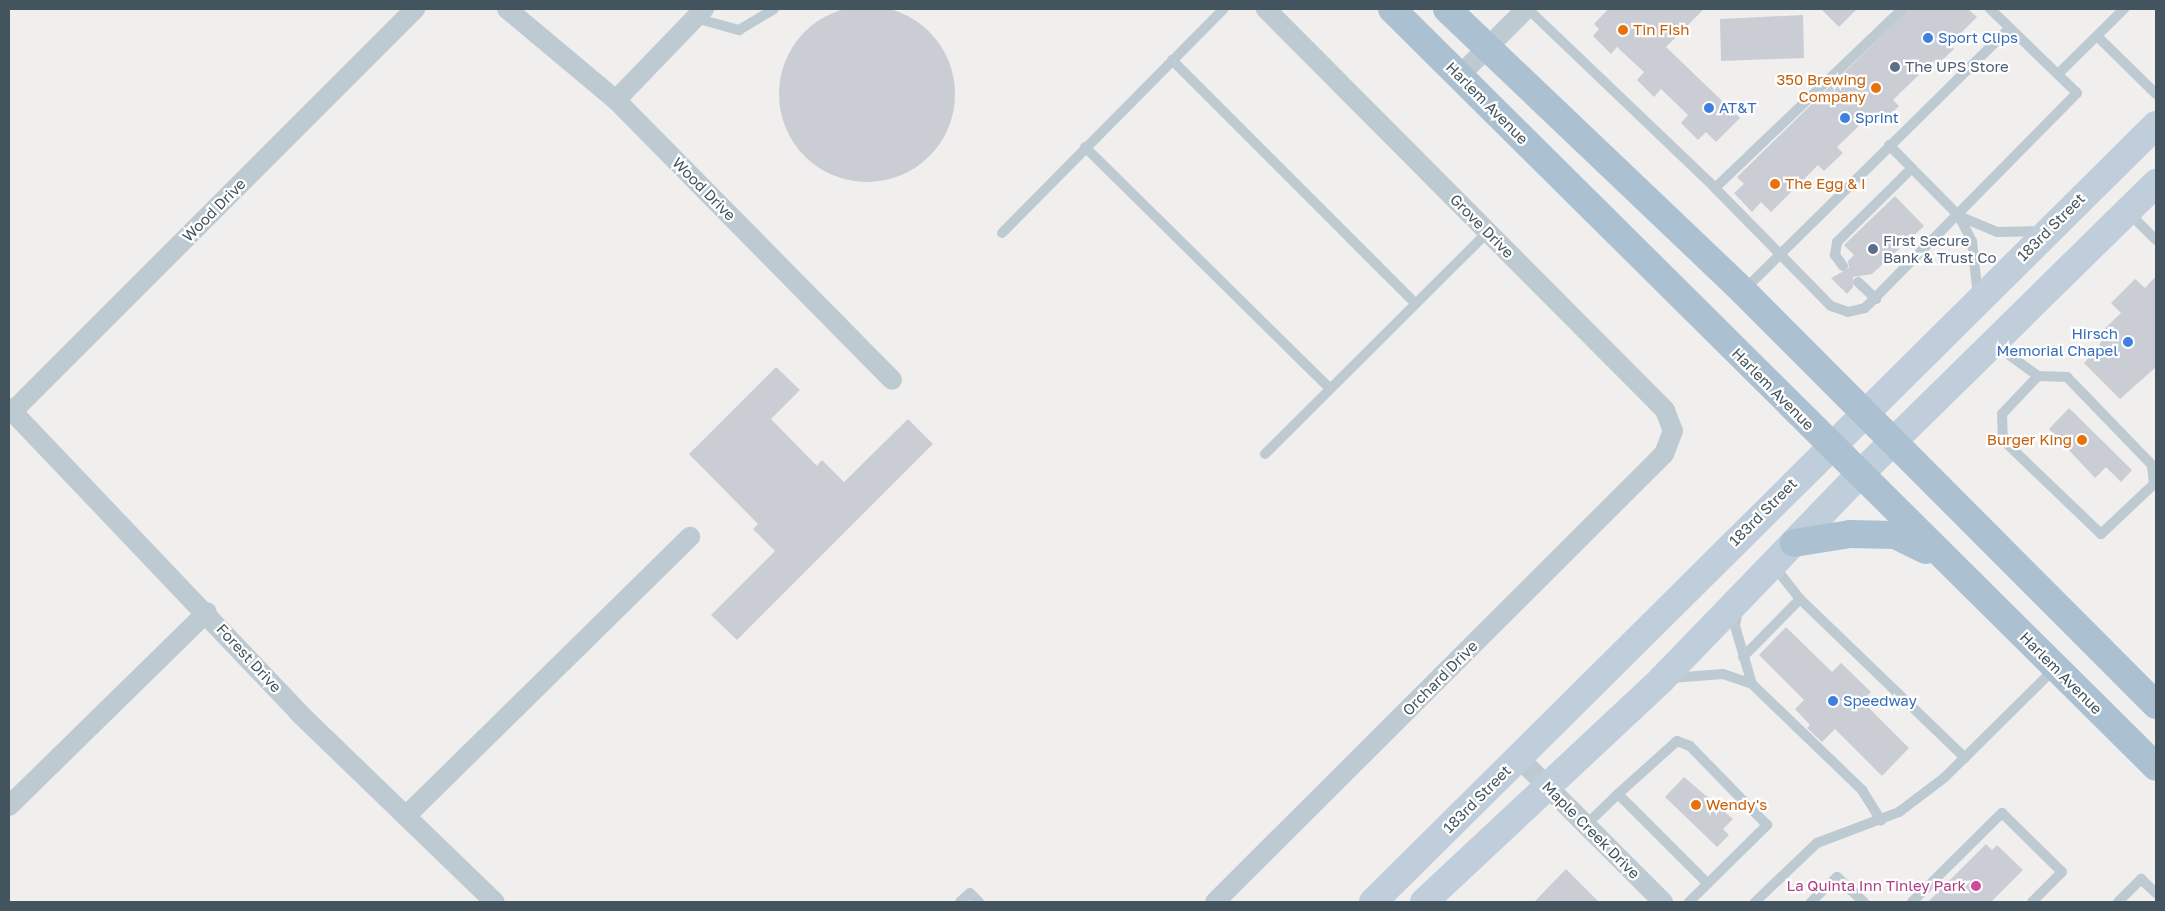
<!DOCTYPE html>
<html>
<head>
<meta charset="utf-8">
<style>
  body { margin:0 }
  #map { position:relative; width:2165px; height:911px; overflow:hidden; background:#f1eeee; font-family:"Golos Text",sans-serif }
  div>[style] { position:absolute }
  .building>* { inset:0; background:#caced4 }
  .round { border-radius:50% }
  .lane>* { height:10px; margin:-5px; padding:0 5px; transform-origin:5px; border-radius:5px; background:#bdcad2 }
  .street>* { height:20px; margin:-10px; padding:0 10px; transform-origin:10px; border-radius:10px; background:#bdcad2 }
  .secondary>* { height:28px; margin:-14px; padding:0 14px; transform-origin:14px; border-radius:14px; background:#bfceda }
  .primary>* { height:28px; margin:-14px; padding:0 14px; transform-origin:14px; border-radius:14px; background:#abc1d1 }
  .dots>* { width:14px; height:14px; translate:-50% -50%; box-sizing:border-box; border:2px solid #fff; border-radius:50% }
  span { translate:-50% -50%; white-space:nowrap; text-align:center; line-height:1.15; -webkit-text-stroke:4.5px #fff; paint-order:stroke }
  .food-label { font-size:15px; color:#c56008 }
  .left { translate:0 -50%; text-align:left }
  .right { translate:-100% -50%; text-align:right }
  .shop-label { font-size:15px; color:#366cbe }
  .service-label { font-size:15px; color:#4e5e75 }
  .street-label { font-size:15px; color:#44545e }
  .hotel-label { font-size:15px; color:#b23c85 }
  .frame { position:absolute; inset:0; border:10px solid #44545e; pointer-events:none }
</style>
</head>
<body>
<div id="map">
  <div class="building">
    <i class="round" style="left:779px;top:6px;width:176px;height:176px"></i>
    <i style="clip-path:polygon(1608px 9px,1704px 9px,1666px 47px,1740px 118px,1716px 142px,1706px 132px,1698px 140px,1681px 123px,1688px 115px,1661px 89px,1654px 97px,1637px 80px,1644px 72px,1617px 47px,1611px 54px,1593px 36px,1599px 29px,1594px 24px)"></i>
    <i style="clip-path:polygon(1821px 9px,1857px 9px,1839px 27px)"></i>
    <i style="clip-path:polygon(1909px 9px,1968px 9px,1977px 17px,1950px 44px,1954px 49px,1937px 65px,1933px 61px,1893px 100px,1899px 106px,1881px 124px,1871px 114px,1837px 147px,1843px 153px,1824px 171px,1818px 165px,1771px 212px,1761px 202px,1752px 212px,1734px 193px,1744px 184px,1737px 177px)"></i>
    <i style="clip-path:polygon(1803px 15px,1804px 58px,1721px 61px,1720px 19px)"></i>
    <i style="clip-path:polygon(1895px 196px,1924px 226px,1872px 274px,1853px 277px,1853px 287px,1847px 294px,1831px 278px,1849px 268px,1848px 261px,1854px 255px,1844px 245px)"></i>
    <i style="clip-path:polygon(2156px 276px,2156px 367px,2120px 399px,2084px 363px,2097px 349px,2104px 337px,2100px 333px,2121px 313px,2111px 303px,2135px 279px,2145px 288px)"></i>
    <i style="clip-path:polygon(776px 367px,800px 390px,771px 419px,817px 466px,822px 460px,844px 482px,908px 419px,933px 444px,737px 640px,711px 615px,775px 551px,753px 529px,758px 524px,689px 454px)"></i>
    <i style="clip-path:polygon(2069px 408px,2132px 470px,2121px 482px,2106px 467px,2095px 478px,2049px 429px)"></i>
    <i style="clip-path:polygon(1786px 627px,1832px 672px,1841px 663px,1871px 692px,1862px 701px,1909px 748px,1882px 776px,1835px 729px,1822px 742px,1807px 728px,1810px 725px,1795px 709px,1804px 700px,1759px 655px)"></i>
    <i style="clip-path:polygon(1684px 777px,1733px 819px,1723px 829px,1729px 835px,1717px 847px,1665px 797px)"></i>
    <i style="clip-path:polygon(1986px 844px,1992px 850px,1997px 845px,2023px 870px,1991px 902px,1928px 902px)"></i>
    <i style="clip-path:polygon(1566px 869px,1599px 902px,1534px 902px)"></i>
  </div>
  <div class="lane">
    <i style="left:1528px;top:9px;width:259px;rotate:43.7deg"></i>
    <i style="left:1715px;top:188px;width:259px;rotate:-43.7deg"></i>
    <i style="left:695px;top:18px;width:46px;rotate:15.3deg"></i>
    <i style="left:739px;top:30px;width:41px;rotate:-31deg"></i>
    <i style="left:2097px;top:36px;width:83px;rotate:44.5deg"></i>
    <i style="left:1172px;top:60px;width:344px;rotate:45deg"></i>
    <i style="left:2058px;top:74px;width:93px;rotate:-44.6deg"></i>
    <i style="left:1889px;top:145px;width:100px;rotate:45.4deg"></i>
    <i style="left:1959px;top:216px;width:28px;rotate:63deg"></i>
    <i style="left:1972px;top:241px;width:55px;rotate:83.8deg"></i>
    <i style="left:1085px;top:147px;width:343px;rotate:44.6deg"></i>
    <i style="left:1715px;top:188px;width:165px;rotate:45.5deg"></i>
    <i style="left:1831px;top:306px;width:18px;rotate:19deg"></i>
    <i style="left:1848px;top:312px;width:17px;rotate:-13deg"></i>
    <i style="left:1865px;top:308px;width:302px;rotate:-45.4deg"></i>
    <i style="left:2077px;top:93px;width:93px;rotate:-135.9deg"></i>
    <i style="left:2128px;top:212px;width:40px;rotate:45deg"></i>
    <i style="left:1959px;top:216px;width:41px;rotate:22.8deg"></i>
    <i style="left:1997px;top:232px;width:44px;rotate:-1.3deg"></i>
    <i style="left:1002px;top:233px;width:315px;rotate:-45.3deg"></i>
    <i style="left:1843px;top:266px;width:14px;rotate:-126deg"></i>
    <i style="left:1835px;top:255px;width:13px;rotate:-81deg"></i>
    <i style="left:1837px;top:242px;width:105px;rotate:-44.6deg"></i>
    <i style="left:1858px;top:282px;width:25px;rotate:43deg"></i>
    <i style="left:1744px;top:290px;width:373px;rotate:-44.6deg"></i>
    <i style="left:2010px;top:28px;width:28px;rotate:-136deg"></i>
    <i style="left:1994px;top:344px;width:54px;rotate:36deg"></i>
    <i style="left:2038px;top:376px;width:52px;rotate:133.5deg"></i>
    <i style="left:2002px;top:414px;width:26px;rotate:88deg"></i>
    <i style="left:2003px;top:440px;width:136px;rotate:43.8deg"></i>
    <i style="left:2101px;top:534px;width:73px;rotate:-43.3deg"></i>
    <i style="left:2154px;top:484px;width:19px;rotate:-96deg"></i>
    <i style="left:2152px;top:465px;width:122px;rotate:-134deg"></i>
    <i style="left:2067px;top:377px;width:29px;rotate:-178deg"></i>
    <i style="left:1265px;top:454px;width:315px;rotate:-44.9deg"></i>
    <i style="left:1774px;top:566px;width:42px;rotate:51.8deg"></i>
    <i style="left:1800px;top:599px;width:229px;rotate:43.9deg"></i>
    <i style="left:1738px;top:610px;width:16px;rotate:101deg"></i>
    <i style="left:1735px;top:626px;width:60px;rotate:73.7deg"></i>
    <i style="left:1743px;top:657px;width:81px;rotate:-45.5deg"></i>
    <i style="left:1671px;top:678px;width:52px;rotate:-4.4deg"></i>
    <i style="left:1723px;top:674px;width:31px;rotate:19deg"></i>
    <i style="left:1752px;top:684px;width:153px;rotate:43.9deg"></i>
    <i style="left:1862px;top:790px;width:36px;rotate:58deg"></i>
    <i style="left:1586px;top:825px;width:45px;rotate:-44.1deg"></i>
    <i style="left:960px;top:902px;width:13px;rotate:-42deg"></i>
    <i style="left:970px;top:893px;width:13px;rotate:45deg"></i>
    <i style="left:1689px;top:902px;width:110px;rotate:-44.6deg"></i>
    <i style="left:1767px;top:825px;width:110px;rotate:-134.3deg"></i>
    <i style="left:1690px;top:746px;width:14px;rotate:-159deg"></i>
    <i style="left:1677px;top:741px;width:79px;rotate:138.1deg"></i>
    <i style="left:1618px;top:794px;width:127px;rotate:45deg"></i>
    <i style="left:1755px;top:902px;width:86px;rotate:-43.6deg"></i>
    <i style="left:1817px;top:843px;width:88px;rotate:-20.7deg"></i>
    <i style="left:1899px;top:812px;width:56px;rotate:-37.1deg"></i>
    <i style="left:1944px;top:778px;width:156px;rotate:-44.7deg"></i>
    <i style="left:1811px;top:902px;width:36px;rotate:-44deg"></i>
    <i style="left:1837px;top:877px;width:37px;rotate:43deg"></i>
    <i style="left:1912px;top:902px;width:127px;rotate:-44.7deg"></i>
    <i style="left:2002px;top:813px;width:84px;rotate:44.5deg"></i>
    <i style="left:2062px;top:872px;width:42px;rotate:135deg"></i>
    <i style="left:2118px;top:902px;width:33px;rotate:-45deg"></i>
    <i style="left:2141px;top:879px;width:21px;rotate:43deg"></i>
  </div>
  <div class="street">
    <i style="left:507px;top:9px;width:142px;rotate:39.9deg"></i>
    <i style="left:616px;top:100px;width:393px;rotate:45.4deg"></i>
    <i style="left:1460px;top:75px;width:93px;rotate:-45deg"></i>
    <i style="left:616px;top:100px;width:127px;rotate:-46deg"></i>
    <i style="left:9px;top:408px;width:421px;rotate:46.4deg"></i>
    <i style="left:299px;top:713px;width:272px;rotate:44deg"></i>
    <i style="left:13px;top:411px;width:569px;rotate:-45deg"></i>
    <i style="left:1519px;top:758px;width:204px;rotate:45deg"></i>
    <i style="left:9px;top:806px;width:277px;rotate:-44.4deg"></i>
    <i style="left:407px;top:815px;width:397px;rotate:-44.5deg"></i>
    <i style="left:1215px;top:902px;width:634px;rotate:-44.94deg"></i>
    <i style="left:1664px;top:454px;width:25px;rotate:-69deg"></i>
    <i style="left:1673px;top:431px;width:22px;rotate:-111deg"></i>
    <i style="left:1665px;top:410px;width:566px;rotate:-134.86deg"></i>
  </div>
  <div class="secondary">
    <i style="left:1373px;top:902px;width:1103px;rotate:-44.78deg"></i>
    <i style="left:1424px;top:902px;width:326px;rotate:-43.1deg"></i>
    <i style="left:1662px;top:679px;width:284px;rotate:-46deg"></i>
    <i style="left:1859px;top:475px;width:417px;rotate:-44.5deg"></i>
  </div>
  <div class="primary">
    <i style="left:1392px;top:9px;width:1076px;rotate:44.77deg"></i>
    <i style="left:1447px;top:9px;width:409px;rotate:43.6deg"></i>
    <i style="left:1743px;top:291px;width:585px;rotate:45.07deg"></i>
    <i style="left:1794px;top:543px;width:57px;rotate:-9.1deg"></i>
    <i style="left:1850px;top:534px;width:45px;rotate:1.3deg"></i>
    <i style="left:1895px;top:535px;width:34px;rotate:26deg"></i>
  </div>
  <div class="dots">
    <i style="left:1623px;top:30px;background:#e8710a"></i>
    <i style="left:1928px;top:38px;background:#3f7fe0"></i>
    <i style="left:1895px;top:67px;background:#5c6f8a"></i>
    <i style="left:1876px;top:88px;background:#e8710a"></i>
    <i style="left:1709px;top:108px;background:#3f7fe0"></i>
    <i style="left:1845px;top:118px;background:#3f7fe0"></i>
    <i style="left:1775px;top:184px;background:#e8710a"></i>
    <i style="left:1873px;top:249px;background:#5c6f8a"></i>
    <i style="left:2128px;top:342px;background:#3f7fe0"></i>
    <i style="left:2082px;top:440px;background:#e8710a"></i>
    <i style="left:1833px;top:701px;background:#3f7fe0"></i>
    <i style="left:1696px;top:805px;background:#e8710a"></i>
    <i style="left:1976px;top:886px;background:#d1479c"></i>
  </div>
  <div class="food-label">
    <span class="left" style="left:1633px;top:30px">Tin Fish</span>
    <span class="right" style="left:1866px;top:88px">350 Brewing<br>Company</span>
    <span class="left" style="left:1785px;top:184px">The Egg &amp; I</span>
    <span class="right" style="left:2072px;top:440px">Burger King</span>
    <span class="left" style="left:1706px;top:805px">Wendy's</span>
  </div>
  <div class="shop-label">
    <span class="left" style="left:1938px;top:38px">Sport Clips</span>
    <span class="left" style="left:1719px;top:108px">AT&amp;T</span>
    <span class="left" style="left:1855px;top:118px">Sprint</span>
    <span class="right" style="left:2118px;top:342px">Hirsch<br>Memorial Chapel</span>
    <span class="left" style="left:1843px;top:701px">Speedway</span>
  </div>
  <div class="service-label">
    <span class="left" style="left:1905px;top:67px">The UPS Store</span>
    <span class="left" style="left:1883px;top:249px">First Secure<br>Bank &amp; Trust Co</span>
  </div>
  <div class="street-label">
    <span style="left:1487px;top:103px;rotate:45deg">Harlem Avenue</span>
    <span style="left:704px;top:189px;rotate:45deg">Wood Drive</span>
    <span style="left:214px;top:210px;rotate:-45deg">Wood Drive</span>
    <span style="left:1482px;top:226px;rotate:45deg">Grove Drive</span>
    <span style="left:2051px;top:227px;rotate:-45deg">183rd Street</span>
    <span style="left:1773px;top:389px;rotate:45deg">Harlem Avenue</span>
    <span style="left:1763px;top:512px;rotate:-45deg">183rd Street</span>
    <span style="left:249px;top:658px;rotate:47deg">Forest Drive</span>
    <span style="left:2061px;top:673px;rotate:45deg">Harlem Avenue</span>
    <span style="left:1440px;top:678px;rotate:-45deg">Orchard Drive</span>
    <span style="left:1477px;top:799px;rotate:-45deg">183rd Street</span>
    <span style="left:1591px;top:830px;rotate:45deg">Maple Creek Drive</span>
  </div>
  <div class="hotel-label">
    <span class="right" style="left:1966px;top:886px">La Quinta Inn Tinley Park</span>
  </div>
  <div class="frame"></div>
</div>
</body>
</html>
